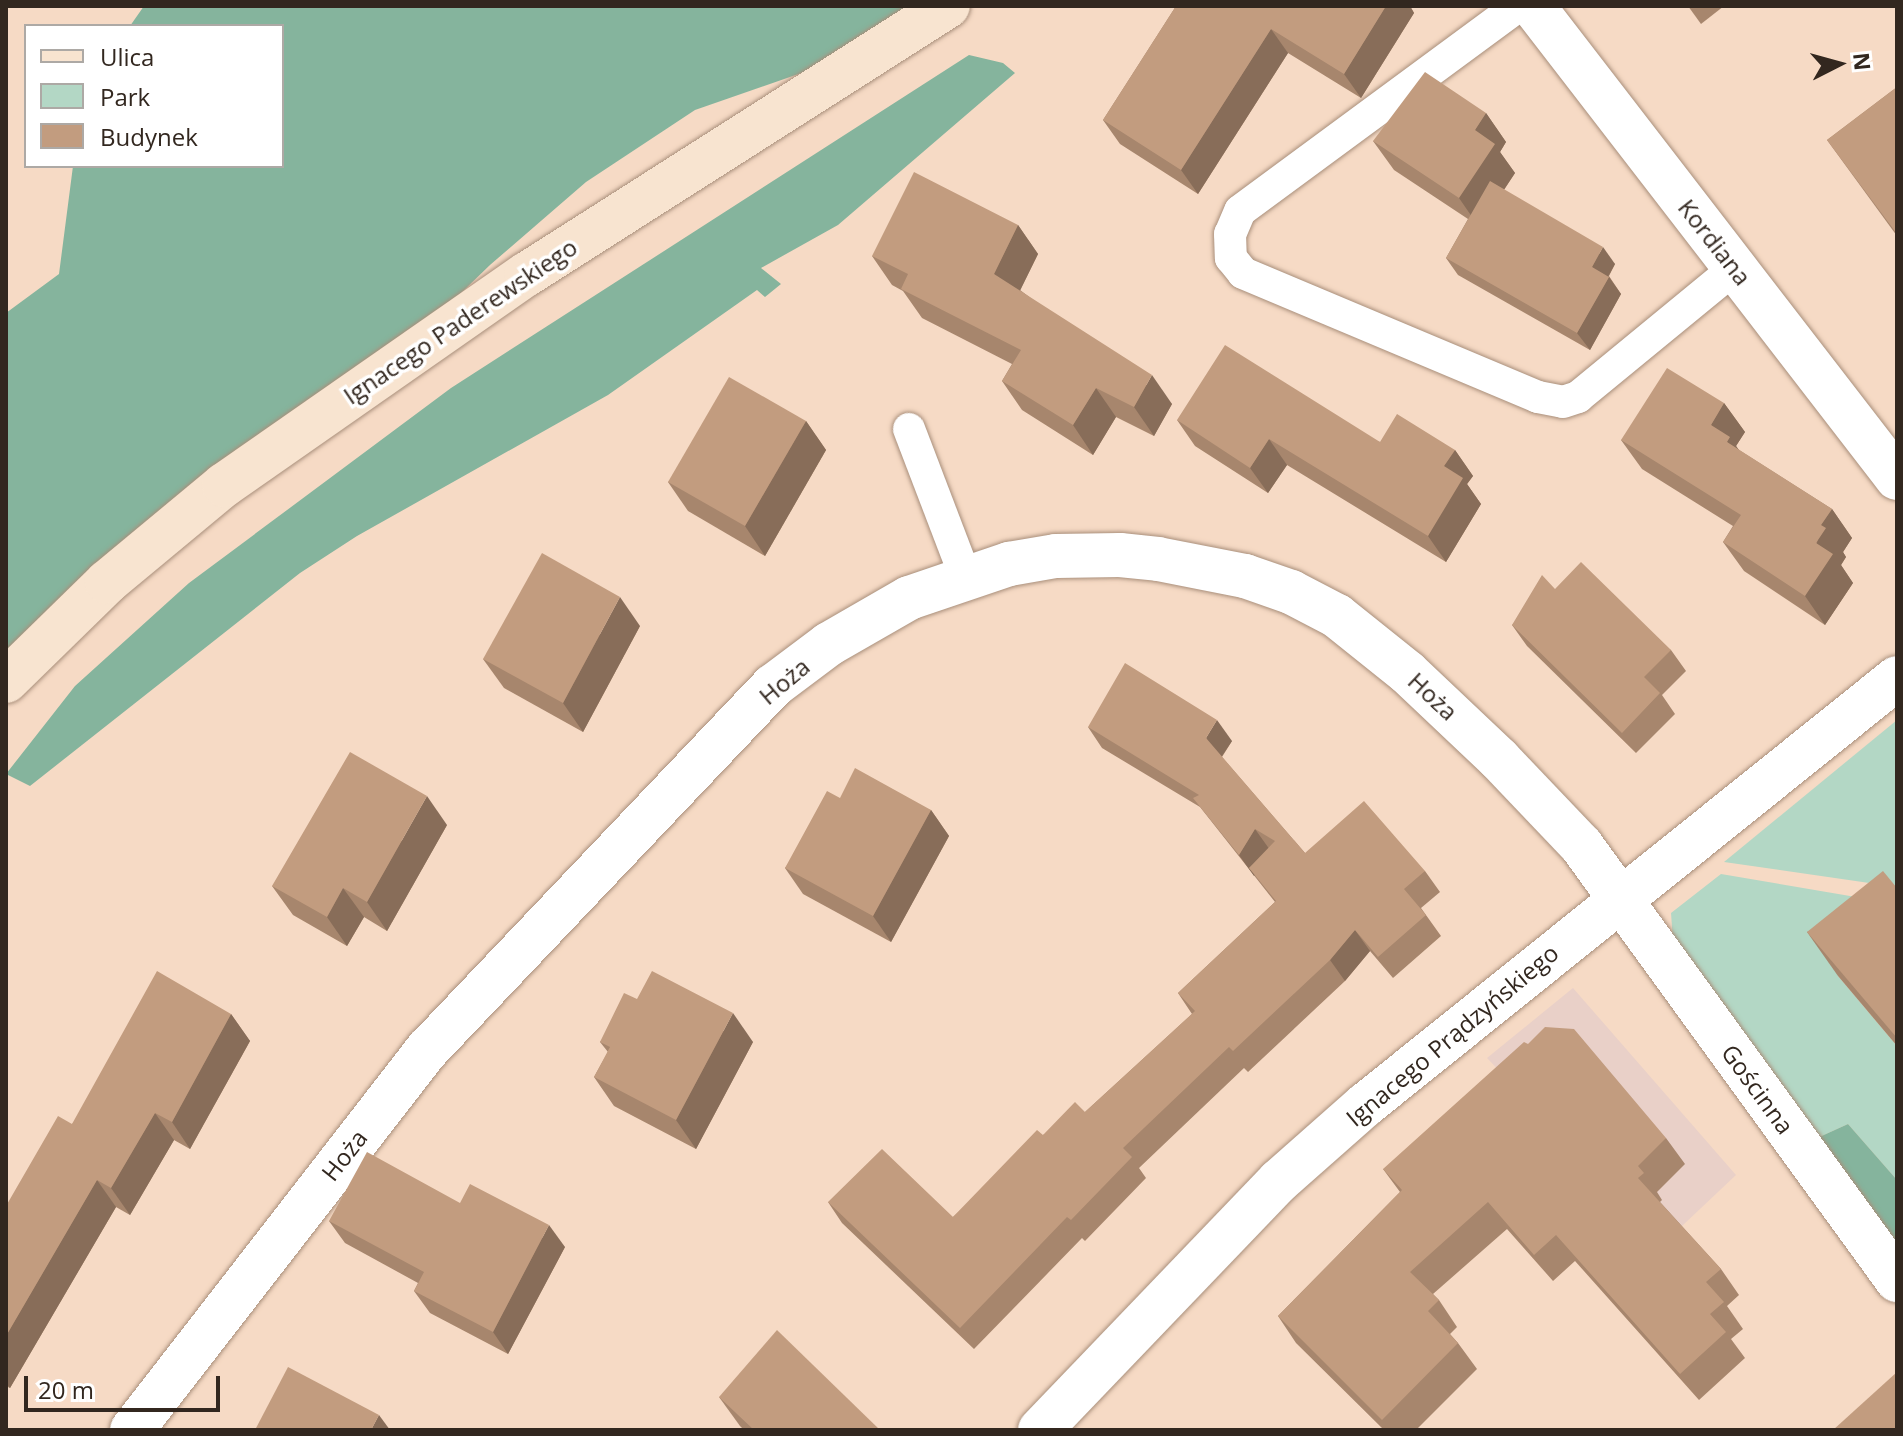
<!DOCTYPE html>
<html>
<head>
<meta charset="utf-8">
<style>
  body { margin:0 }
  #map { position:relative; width:1903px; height:1436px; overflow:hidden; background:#f6dac5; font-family:"Open Sans",sans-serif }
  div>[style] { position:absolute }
  .commercial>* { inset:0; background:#e9d0c8 }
  .green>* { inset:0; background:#b3d7c5 }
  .forest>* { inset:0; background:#85b49d }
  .roads { filter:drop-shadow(0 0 2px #a98f7b) drop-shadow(0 0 2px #a98f7b) }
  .lane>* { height:32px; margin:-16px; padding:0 16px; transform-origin:16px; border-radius:16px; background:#fff }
  .street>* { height:44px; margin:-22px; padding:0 22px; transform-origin:22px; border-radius:22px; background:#fff }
  .secondary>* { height:44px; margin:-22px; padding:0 22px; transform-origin:22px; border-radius:22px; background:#f8e4d0 }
  .wall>* { inset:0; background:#a7866d }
  .shaded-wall>* { inset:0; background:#886d59 }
  .building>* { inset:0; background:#c29c7f }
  span { translate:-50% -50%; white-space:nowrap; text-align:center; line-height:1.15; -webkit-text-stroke:7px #fff; paint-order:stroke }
  .street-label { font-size:24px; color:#32271f }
  .frame { position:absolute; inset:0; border:8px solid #32271f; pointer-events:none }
  .legend { position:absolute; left:24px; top:24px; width:260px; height:144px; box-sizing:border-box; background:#fff; border:2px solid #ada9a5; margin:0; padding:10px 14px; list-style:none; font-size:24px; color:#32271f }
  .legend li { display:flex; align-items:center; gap:16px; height:40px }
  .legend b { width:40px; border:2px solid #ada9a5 }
  .north { position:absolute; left:1799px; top:24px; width:80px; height:80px; -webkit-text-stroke:6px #fff; paint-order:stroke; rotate:84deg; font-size:22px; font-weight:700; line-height:32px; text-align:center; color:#32271f }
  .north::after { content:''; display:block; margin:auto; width:28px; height:36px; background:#32271f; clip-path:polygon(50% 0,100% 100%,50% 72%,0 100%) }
  .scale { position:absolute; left:24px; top:1376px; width:196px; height:36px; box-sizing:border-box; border:4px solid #32271f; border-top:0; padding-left:10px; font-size:24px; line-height:28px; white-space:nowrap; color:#32271f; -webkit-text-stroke:6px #fff; paint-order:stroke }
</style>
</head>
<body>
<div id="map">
  <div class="commercial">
    <i style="clip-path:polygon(1573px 988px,1736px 1175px,1664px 1243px,1487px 1058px)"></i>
  </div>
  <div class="green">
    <i style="clip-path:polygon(1897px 720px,1897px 887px,1724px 862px)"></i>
    <i style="clip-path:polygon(1721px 874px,1897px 904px,1838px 976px,1897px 1046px,1897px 1180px,1848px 1124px,1815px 1139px,1674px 955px,1671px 913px)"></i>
  </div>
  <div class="forest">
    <i style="clip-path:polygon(144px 6px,948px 6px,896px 40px,695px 110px,586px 182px,490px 265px,371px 380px,6px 681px,6px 313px,59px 274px,73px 166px,282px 166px,282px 26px,130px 26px)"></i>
    <i style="clip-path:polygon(969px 55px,1003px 63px,1015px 73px,838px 225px,761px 268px,781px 284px,765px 297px,757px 290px,608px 395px,357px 536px,300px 573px,30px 786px,6px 774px,75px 686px,189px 583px,451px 388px)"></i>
    <i style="clip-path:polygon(1848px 1124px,1897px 1180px,1897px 1246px,1815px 1139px)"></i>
  </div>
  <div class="roads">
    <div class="lane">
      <i style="left:1518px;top:6px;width:345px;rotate:143.6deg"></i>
      <i style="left:1240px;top:211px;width:25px;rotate:113deg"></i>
      <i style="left:1230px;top:234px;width:24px;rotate:88deg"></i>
      <i style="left:1231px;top:258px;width:19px;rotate:51deg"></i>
      <i style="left:1243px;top:273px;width:320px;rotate:22.8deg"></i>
      <i style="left:1538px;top:397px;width:25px;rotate:11deg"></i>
      <i style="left:1563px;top:402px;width:16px;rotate:-18deg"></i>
      <i style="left:1578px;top:397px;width:203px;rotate:-39.4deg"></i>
      <i style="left:909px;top:429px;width:157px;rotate:69.1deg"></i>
    </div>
    <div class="street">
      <i style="left:1533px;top:6px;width:596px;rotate:52.36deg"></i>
      <i style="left:132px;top:1430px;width:482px;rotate:-52.2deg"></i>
      <i style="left:428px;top:1049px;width:501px;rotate:-46.46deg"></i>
      <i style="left:773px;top:686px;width:70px;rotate:-36.9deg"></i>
      <i style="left:829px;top:644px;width:92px;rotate:-29.9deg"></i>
      <i style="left:909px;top:598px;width:106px;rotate:-18.8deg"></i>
      <i style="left:1009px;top:564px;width:48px;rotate:-9.7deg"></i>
      <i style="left:1056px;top:556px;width:64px;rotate:-0.9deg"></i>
      <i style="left:1120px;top:555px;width:38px;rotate:6deg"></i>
      <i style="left:1158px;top:559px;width:89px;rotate:11.1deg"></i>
      <i style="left:1245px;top:576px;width:49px;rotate:19.2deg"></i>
      <i style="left:1291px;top:592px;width:52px;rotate:27.6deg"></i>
      <i style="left:1337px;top:616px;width:90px;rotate:38.7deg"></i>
      <i style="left:1407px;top:672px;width:127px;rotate:43.4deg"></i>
      <i style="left:1499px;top:759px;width:119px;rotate:46.4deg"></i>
      <i style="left:1581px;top:845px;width:538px;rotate:54deg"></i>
      <i style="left:1040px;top:1430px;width:345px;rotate:-46.2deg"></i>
      <i style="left:1279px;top:1181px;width:115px;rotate:-41.5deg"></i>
      <i style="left:1365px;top:1105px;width:682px;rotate:-38.75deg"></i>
    </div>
    <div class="secondary">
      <i style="left:6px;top:681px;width:141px;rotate:-44.4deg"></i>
      <i style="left:107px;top:582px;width:152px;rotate:-39.7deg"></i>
      <i style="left:224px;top:485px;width:369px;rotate:-34.9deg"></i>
      <i style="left:527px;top:274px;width:499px;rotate:-32.5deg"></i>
    </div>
  </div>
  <div class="wall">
    <i style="clip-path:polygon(1176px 6px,1410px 6px,1414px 13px,1361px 98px,1288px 53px,1198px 194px,1120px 144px,1103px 120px)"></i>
    <i style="clip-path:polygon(1688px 6px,1724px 6px,1701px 24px)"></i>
    <i style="clip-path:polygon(1897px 87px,1897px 236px,1827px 140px)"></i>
    <i style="clip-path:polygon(1486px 113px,1506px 142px,1500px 152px,1515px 173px,1504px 190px,1615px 264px,1609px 276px,1621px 294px,1590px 350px,1458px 275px,1446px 258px,1468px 219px,1394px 170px,1373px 141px)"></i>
    <i style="clip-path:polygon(1018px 225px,1038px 254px,1020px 290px,1172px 404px,1154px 436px,1116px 417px,1093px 455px,1022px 410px,1002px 381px,1012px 364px,922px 318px,903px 291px,892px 285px,872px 256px)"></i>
    <i style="clip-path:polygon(1724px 403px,1745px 432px,1736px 446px,1739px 450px,1832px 509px,1852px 538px,1843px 552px,1846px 557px,1841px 565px,1853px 583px,1825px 625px,1744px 571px,1723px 542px,1733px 526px,1642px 469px,1621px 440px)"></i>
    <i style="clip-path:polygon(1177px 420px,1455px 450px,1473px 476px,1467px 484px,1481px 504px,1446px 562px,1287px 465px,1268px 493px,1195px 446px)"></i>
    <i style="clip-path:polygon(806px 421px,826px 450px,765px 556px,688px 511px,668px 482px)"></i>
    <i style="clip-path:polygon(1555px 589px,1671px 650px,1686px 671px,1662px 695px,1675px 714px,1636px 753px,1527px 646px,1512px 625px)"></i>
    <i style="clip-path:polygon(640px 626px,583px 732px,504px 688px,483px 659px)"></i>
    <i style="clip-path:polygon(1088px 727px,1232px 741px,1222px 757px,1305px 853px,1425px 871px,1440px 892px,1421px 908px,1441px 936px,1393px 978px,1370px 951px,1345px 981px,1248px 1072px,1244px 1068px,1139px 1168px,1146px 1178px,1085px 1241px,1082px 1238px,974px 1349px,842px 1223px,828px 1202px,953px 1217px,1043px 1135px,1085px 1112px,1192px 1014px,1178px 993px,1275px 902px,1200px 807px,1102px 748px)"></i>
    <i style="clip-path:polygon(840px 798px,931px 810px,949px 836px,891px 942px,803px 894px,785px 868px)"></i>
    <i style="clip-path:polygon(447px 825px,387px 931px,364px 917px,347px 946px,293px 915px,272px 886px)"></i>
    <i style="clip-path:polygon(1897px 888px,1897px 1046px,1838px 976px,1807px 932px)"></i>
    <i style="clip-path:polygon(637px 999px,753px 1042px,696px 1149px,614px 1106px,594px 1077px,608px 1052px,600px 1042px)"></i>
    <i style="clip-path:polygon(231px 1014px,250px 1041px,190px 1149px,174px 1140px,130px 1215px,116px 1207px,10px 1388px,6px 1386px,6px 1206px,72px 1124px)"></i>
    <i style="clip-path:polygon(1666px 1138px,1685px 1164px,1657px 1192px,1662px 1200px,1660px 1202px,1721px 1269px,1739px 1295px,1727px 1306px,1743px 1329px,1731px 1339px,1745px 1358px,1699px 1400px,1575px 1261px,1553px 1281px,1507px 1229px,1433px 1294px,1439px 1300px,1457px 1327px,1450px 1334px,1458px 1343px,1477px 1369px,1416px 1430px,1384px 1430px,1296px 1343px,1278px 1316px,1400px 1192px,1383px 1169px)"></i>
    <i style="clip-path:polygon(460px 1203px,565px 1247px,508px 1354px,430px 1313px,414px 1291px,418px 1283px,345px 1243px,329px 1221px)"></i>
    <i style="clip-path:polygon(719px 1397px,880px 1430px,744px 1430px,740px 1426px)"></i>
  </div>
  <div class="shaded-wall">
    <i style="clip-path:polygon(1386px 6px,1410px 6px,1414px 13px,1361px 98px,1344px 74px)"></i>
    <i style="clip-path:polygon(1271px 29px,1288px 53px,1198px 194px,1181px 170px)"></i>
    <i style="clip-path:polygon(1486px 113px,1506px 142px,1500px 152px,1515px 173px,1479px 227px,1459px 198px,1475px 130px)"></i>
    <i style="clip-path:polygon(1018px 225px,1038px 254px,1014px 303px,994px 274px)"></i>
    <i style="clip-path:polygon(1603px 247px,1615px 264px,1604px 284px,1592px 267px)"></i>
    <i style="clip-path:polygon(1609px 277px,1621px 294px,1590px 350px,1577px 333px)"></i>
    <i style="clip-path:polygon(1152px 375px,1172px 404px,1154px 436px,1134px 407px)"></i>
    <i style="clip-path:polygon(1096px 388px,1116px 417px,1093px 455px,1073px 425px)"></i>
    <i style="clip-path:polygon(1724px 403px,1745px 432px,1736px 446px,1750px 466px,1711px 425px)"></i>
    <i style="clip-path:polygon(806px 421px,826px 450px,765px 556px,745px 526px)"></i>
    <i style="clip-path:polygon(1269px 439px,1287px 465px,1268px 493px,1250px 468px)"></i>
    <i style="clip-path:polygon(1455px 450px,1473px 476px,1467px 484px,1481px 504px,1446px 562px,1428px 536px,1444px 466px)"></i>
    <i style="clip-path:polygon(1832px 509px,1852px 538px,1843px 552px,1846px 557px,1841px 565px,1853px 583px,1825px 625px,1805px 596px,1821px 525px)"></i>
    <i style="clip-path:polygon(620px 597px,640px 626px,583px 732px,563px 703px)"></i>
    <i style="clip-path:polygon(1217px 720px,1232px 741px,1220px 759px,1206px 738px)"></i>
    <i style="clip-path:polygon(427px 796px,447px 825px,387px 931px,367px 902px)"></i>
    <i style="clip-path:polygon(931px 810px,949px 836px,891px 942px,873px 916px)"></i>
    <i style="clip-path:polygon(1255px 829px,1270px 850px,1249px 868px,1255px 875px,1254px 876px,1239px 855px)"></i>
    <i style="clip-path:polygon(343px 888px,364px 917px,347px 946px,327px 917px)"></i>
    <i style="clip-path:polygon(1355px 930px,1370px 951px,1345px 981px,1330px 960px)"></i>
    <i style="clip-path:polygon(733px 1013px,753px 1042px,696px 1149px,676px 1120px)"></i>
    <i style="clip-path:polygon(231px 1014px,250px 1041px,190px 1149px,172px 1122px)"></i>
    <i style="clip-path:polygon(155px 1113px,174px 1140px,130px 1215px,111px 1188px)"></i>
    <i style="clip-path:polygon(97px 1180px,116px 1207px,10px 1388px,6px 1383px,6px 1336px)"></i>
    <i style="clip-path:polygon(549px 1225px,565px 1247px,508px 1354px,493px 1332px)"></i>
    <i style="clip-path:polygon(379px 1415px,390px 1430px,371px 1430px)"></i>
  </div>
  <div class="building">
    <i style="clip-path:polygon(1176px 6px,1386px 6px,1344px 74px,1271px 29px,1181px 170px,1103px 120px)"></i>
    <i style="clip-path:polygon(1425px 72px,1486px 113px,1475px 130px,1495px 144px,1459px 198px,1373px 141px)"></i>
    <i style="clip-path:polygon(1897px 87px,1897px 234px,1827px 140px)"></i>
    <i style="clip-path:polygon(914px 172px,1018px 225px,994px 274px,1152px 375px,1134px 407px,1096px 388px,1073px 425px,1002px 381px,1021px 350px,901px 289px,908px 274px,872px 256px)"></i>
    <i style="clip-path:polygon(1490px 181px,1603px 247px,1592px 267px,1609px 277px,1577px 333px,1446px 258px)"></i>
    <i style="clip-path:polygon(1225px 345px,1380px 442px,1397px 414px,1455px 450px,1444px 466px,1463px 478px,1428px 536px,1269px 439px,1250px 468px,1177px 420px)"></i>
    <i style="clip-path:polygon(1667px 368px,1724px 403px,1711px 425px,1730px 437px,1727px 442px,1832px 509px,1821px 525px,1826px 528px,1816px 543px,1833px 554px,1805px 596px,1723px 542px,1741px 515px,1621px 440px)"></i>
    <i style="clip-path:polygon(729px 377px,806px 421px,745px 526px,668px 482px)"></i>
    <i style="clip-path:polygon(542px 553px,620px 597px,563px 703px,483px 659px)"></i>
    <i style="clip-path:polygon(1581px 562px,1671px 650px,1644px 677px,1660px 693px,1622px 733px,1512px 625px,1542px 575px,1555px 589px)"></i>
    <i style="clip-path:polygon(1125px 663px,1217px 720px,1206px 738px,1305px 853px,1364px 801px,1425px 871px,1404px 889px,1426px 915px,1378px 957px,1355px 930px,1330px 960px,1233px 1051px,1229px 1047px,1123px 1148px,1132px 1157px,1071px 1220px,1067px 1217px,960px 1328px,828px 1202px,882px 1149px,953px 1217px,1037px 1130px,1043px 1135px,1075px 1102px,1085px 1112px,1195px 1011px,1178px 993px,1276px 901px,1249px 868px,1275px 841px,1255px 829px,1239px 855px,1193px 798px,1199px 795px,1088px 727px)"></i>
    <i style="clip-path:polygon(350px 752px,427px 796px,367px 902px,343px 888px,327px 917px,272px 886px)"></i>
    <i style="clip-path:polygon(855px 768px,931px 810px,873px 916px,785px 868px,827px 791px,840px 798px)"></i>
    <i style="clip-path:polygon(1883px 871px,1897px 888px,1897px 1038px,1807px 932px)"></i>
    <i style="clip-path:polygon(157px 971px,231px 1014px,172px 1122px,155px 1113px,111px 1188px,97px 1180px,6px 1336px,6px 1206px,58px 1116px,72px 1124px)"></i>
    <i style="clip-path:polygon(652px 971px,733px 1013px,676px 1120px,594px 1077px,610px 1047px,600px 1042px,624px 993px,637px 999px)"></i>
    <i style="clip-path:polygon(1545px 1027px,1574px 1029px,1666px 1138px,1638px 1166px,1644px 1173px,1638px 1178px,1721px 1269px,1706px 1282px,1724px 1302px,1710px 1314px,1726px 1332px,1680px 1374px,1556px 1235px,1534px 1255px,1488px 1202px,1410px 1272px,1439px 1300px,1428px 1311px,1458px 1343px,1382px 1420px,1278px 1316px,1402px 1190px,1383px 1169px,1524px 1042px,1528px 1044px)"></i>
    <i style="clip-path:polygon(367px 1152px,460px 1203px,470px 1184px,549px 1225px,493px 1332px,414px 1291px,424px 1272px,329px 1221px)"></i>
    <i style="clip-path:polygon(777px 1330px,880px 1430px,754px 1430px,719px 1397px)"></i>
    <i style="clip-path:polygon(288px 1367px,379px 1415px,371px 1430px,255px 1430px)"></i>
    <i style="clip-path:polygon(1897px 1372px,1897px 1430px,1833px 1430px)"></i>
  </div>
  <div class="street-label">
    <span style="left:1715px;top:242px;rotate:52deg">Kordiana</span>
    <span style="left:460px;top:321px;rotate:-34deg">Ignacego Paderewskiego</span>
    <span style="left:784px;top:681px;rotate:-40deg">Hoża</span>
    <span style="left:1433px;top:696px;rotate:43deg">Hoża</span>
    <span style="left:1452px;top:1035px;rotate:-40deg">Ignacego Prądzyńskiego</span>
    <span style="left:1758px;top:1089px;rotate:54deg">Gościnna</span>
    <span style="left:344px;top:1155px;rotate:-52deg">Hoża</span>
  </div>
  <div class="frame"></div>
  <ul class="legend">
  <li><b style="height:10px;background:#f8e4d0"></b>Ulica</li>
  <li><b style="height:22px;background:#b3d7c5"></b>Park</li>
  <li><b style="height:22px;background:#c29c7f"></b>Budynek</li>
  </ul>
  <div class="north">N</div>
  <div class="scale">20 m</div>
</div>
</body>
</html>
